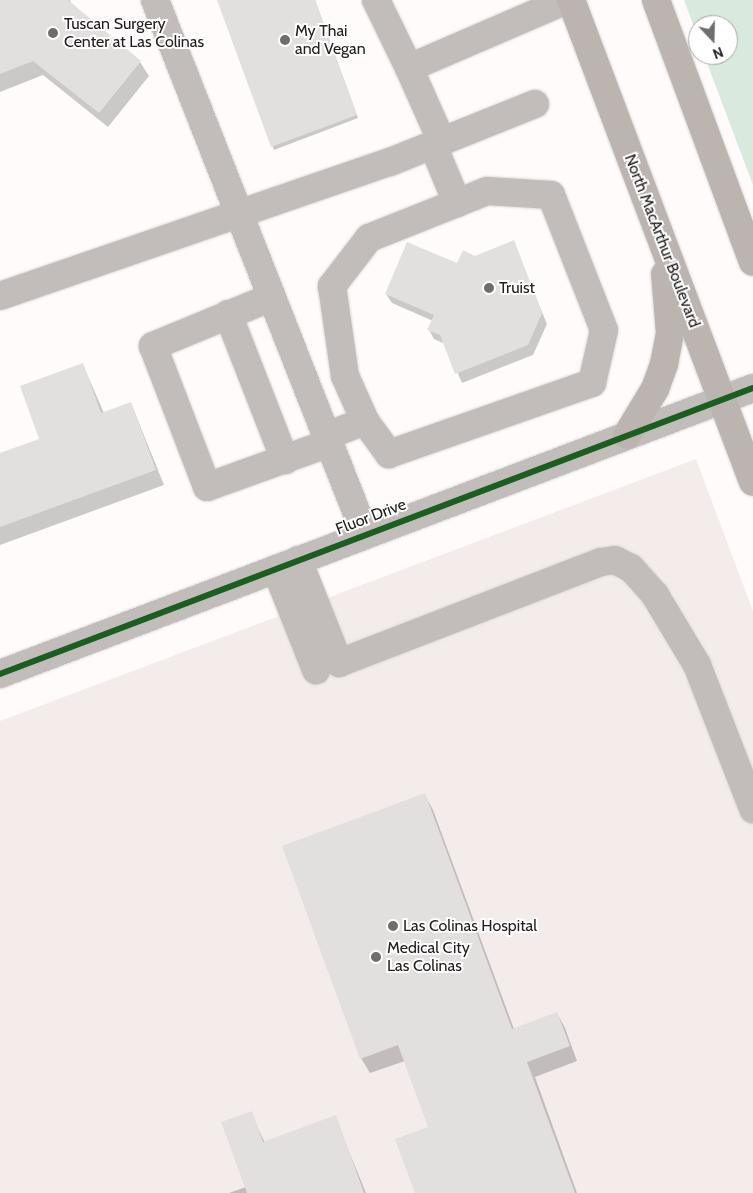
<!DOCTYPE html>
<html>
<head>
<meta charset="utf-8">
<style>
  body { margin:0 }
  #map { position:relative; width:753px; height:1193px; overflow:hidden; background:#fefbfa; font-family:Cabin,sans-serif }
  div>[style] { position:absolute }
  .built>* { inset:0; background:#f4eceb }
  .green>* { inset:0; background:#d9e9dd }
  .shadow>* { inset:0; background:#0003 }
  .building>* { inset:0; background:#e2e0de }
  .roads { filter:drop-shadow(0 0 1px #dad8d8) drop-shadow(0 0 1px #dad8d8) }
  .minor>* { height:28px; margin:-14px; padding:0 14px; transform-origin:14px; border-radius:14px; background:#c2bcba }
  .major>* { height:28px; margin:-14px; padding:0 14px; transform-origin:14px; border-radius:14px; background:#bbb4b1 }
  .cycleway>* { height:6px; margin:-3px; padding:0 3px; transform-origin:3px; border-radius:3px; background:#1b5e20 }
  .dots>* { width:14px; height:14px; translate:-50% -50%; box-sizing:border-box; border:2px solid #fff; border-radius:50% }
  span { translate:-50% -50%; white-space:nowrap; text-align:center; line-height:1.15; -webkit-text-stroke:4px #fff; paint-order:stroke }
  .poi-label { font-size:16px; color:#23201f }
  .left { translate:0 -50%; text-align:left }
  .street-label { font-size:16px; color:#23201f }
  .north { position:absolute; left:688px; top:15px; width:50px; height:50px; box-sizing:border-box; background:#fff; border:1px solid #a7a6a5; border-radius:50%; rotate:159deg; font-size:14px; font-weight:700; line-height:20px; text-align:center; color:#23201f }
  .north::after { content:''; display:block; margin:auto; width:18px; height:22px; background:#706d6c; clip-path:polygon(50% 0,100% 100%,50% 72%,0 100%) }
</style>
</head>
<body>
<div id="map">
  <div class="built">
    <i style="clip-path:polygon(696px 459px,753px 611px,753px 1193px,0 1193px,0 721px)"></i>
  </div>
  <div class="green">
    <i style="clip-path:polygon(684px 0,753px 0,753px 185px,704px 55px,728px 55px,728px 25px,698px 25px,698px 38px)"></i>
  </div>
  <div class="shadow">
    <i style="clip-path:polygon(0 0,70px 0,73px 9px,140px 62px,149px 76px,108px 127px,43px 75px,0 92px)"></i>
    <i style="clip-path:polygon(218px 0,315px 0,358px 118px,274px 150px)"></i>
    <i style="clip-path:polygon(513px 242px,547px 324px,533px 355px,462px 383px,445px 344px,434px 339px,429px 330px,433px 321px,392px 303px,386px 294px)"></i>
    <i style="clip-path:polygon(83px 365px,104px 413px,131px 403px,164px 485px,0 545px,0 455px,41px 440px)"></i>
    <i style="clip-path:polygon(425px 795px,433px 810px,514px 1029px,557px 1013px,565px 1028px,577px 1061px,535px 1077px,577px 1193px,416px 1193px,429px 1128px,405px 1061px,370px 1073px,361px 1058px)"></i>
    <i style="clip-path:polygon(251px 1113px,265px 1143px,335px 1117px,366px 1193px,229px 1193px,246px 1187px)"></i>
  </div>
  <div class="building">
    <i style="clip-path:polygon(0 0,68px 0,141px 61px,99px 113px,33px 61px,0 74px)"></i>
    <i style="clip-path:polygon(217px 0,315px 0,357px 115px,271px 147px)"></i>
    <i style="clip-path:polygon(514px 240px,542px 313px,528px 345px,455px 374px,440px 335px,427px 330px,434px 315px,385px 294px,407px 242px,457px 263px,463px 250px,475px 256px)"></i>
    <i style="clip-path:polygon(83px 363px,101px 413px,131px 402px,156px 470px,0 527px,0 453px,39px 439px,20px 386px)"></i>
    <i style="clip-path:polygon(425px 793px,512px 1029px,557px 1012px,570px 1046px,527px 1062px,575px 1193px,415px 1193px,395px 1139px,428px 1127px,398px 1045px,360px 1059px,282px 846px)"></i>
    <i style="clip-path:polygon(252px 1111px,263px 1142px,336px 1115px,364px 1193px,247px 1193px,221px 1122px)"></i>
  </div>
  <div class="roads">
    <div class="minor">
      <i style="left:155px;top:0;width:574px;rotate:68.53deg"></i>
      <i style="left:376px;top:0;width:76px;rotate:64.1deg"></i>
      <i style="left:442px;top:142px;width:81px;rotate:-114deg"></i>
      <i style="left:409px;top:68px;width:172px;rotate:-23.3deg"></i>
      <i style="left:433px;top:145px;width:63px;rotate:67.5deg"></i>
      <i style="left:0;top:296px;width:412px;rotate:-19deg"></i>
      <i style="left:390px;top:162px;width:156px;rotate:-21.8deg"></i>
      <i style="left:272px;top:297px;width:129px;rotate:157.6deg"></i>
      <i style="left:153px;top:346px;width:151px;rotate:69deg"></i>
      <i style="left:207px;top:487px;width:130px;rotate:-19.8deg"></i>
      <i style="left:228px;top:314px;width:157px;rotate:68.7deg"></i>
      <i style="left:326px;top:436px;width:42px;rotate:-21deg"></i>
      <i style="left:365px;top:421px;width:41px;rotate:54deg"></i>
      <i style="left:389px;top:454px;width:215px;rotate:-19.3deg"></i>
      <i style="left:592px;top:383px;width:54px;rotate:-77.2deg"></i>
      <i style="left:604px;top:330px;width:145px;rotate:-111.4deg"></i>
      <i style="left:551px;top:195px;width:64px;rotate:-176.4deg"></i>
      <i style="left:487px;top:191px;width:127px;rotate:158.3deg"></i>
      <i style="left:369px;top:238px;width:61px;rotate:127.6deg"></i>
      <i style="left:332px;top:286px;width:91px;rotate:81.8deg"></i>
      <i style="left:345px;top:376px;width:49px;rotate:66deg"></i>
      <i style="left:298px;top:560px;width:111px;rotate:68.3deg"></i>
      <i style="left:339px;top:663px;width:281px;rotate:-21.1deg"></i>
      <i style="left:601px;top:562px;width:14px;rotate:-8deg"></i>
      <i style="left:615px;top:560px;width:18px;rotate:27deg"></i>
      <i style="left:631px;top:568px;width:36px;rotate:48deg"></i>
      <i style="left:655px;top:595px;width:82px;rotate:59deg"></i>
      <i style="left:697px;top:665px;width:155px;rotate:68.7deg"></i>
      <i style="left:276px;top:569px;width:109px;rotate:68.4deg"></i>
      <i style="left:0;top:674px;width:805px;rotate:-20.8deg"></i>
    </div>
    <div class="major">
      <i style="left:571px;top:0;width:515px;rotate:69.31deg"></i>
      <i style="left:656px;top:0;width:279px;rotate:69.7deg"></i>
      <i style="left:627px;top:435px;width:54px;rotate:-58.7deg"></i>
      <i style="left:655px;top:389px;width:27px;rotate:-70deg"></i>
      <i style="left:664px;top:364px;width:32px;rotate:-79deg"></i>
      <i style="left:670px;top:333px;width:59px;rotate:-94.8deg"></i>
    </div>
  </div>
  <div class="cycleway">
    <i style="left:0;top:674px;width:805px;rotate:-20.8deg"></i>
  </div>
  <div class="dots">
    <i style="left:53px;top:33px;background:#706d6c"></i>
    <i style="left:285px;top:40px;background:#706d6c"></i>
    <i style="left:489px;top:288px;background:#706d6c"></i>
    <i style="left:393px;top:926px;background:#706d6c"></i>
    <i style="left:376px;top:957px;background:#706d6c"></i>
  </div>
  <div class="poi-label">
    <span class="left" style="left:64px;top:33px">Tuscan Surgery<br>Center at Las Colinas</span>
    <span class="left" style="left:295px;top:40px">My Thai<br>and Vegan</span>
    <span class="left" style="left:499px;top:288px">Truist</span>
    <span class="left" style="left:403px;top:926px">Las Colinas Hospital</span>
    <span class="left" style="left:387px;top:957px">Medical City<br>Las Colinas</span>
  </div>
  <div class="street-label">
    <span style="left:662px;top:241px;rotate:69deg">North MacArthur Boulevard</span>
    <span style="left:371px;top:517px;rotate:-21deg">Fluor Drive</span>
  </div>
  <div class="north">N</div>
</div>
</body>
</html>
